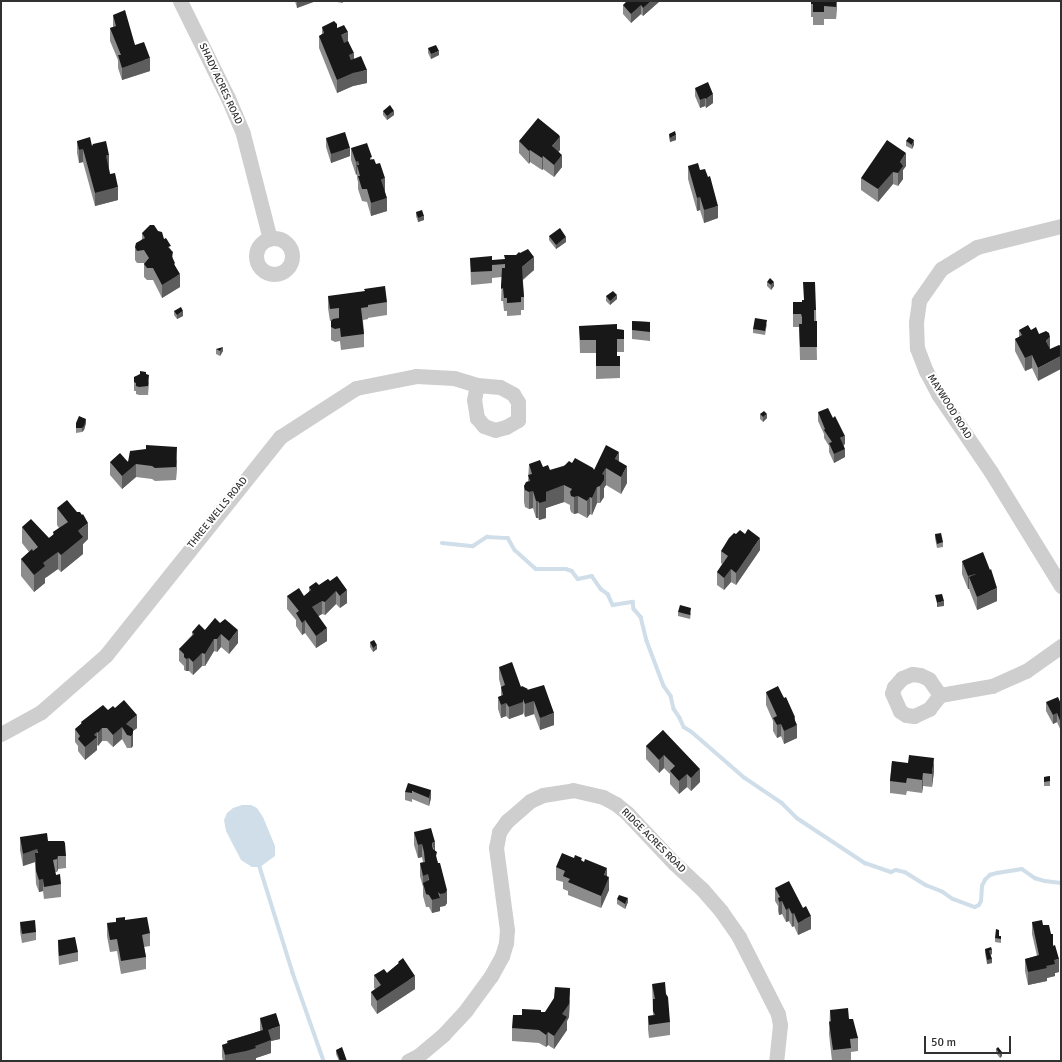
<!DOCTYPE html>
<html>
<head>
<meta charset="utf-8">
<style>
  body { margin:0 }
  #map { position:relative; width:1062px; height:1062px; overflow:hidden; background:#fff; font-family:Signika,sans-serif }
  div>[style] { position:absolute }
  .water>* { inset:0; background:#cfdee9 }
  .stream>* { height:3.5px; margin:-1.75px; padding:0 1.75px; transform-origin:1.75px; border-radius:1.75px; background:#cfdee9 }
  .minor>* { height:15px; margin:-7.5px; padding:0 7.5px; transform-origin:7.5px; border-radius:7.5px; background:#cecece }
  .minor>.ring { margin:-7.5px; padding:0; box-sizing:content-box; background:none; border:15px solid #cecece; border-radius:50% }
  .wall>* { inset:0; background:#8c8c8c }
  .shaded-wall>* { inset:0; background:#5d5d5d }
  .building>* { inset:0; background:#181818 }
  span { translate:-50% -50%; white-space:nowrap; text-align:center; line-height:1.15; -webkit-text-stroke:4px #fff; paint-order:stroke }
  .street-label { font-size:10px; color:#313131 }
  .frame { position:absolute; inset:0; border:2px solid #313131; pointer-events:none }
  .scale { position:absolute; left:924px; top:1036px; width:87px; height:18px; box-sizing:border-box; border:2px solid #313131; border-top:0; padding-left:5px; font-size:12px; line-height:14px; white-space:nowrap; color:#313131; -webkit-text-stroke:3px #fff; paint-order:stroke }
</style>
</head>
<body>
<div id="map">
  <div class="water">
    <i style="clip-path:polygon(242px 805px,251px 805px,257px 808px,263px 817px,275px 846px,275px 856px,260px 867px,252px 867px,241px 860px,226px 831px,224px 820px,227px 813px,233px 808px)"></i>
  </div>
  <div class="stream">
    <i style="left:442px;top:543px;width:31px;rotate:6deg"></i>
    <i style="left:473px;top:546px;width:17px;rotate:-33deg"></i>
    <i style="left:487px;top:537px;width:21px;rotate:3deg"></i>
    <i style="left:508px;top:538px;width:14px;rotate:60deg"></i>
    <i style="left:515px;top:550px;width:28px;rotate:42deg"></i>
    <i style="left:536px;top:569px;width:30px"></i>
    <i style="left:566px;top:569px;width:6px;rotate:18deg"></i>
    <i style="left:572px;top:571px;width:10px;rotate:53deg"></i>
    <i style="left:578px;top:579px;width:14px;rotate:-12deg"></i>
    <i style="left:592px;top:576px;width:16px;rotate:55deg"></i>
    <i style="left:601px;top:589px;width:9px;rotate:36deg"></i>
    <i style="left:608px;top:594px;width:12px;rotate:66deg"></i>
    <i style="left:613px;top:605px;width:20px;rotate:-9deg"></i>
    <i style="left:633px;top:602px;width:7px;rotate:82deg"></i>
    <i style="left:634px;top:609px;width:11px;rotate:49deg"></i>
    <i style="left:641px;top:617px;width:25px;rotate:76deg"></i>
    <i style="left:647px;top:641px;width:48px;rotate:69.3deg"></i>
    <i style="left:664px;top:686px;width:12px;rotate:55deg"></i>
    <i style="left:671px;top:696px;width:13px;rotate:77deg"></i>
    <i style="left:674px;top:709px;width:11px;rotate:56deg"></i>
    <i style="left:680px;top:718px;width:10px;rotate:66deg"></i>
    <i style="left:684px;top:727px;width:9px;rotate:32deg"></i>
    <i style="left:692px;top:732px;width:70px;rotate:41deg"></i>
    <i style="left:745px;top:778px;width:45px;rotate:34deg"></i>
    <i style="left:782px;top:803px;width:21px;rotate:45deg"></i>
    <i style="left:797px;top:818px;width:82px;rotate:33.5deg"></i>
    <i style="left:865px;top:863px;width:28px;rotate:19deg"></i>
    <i style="left:891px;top:872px;width:5px;rotate:-22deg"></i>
    <i style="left:896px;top:870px;width:9px;rotate:13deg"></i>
    <i style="left:905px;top:872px;width:25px;rotate:32deg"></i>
    <i style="left:926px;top:885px;width:18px;rotate:22deg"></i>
    <i style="left:943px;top:892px;width:12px;rotate:35deg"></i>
    <i style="left:953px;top:899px;width:23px;rotate:20deg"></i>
    <i style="left:975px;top:907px;width:4px;rotate:-27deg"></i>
    <i style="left:979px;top:905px;width:4px;rotate:-63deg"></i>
    <i style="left:981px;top:901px;width:15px;rotate:-86deg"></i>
    <i style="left:982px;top:886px;width:7px;rotate:-63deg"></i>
    <i style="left:985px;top:880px;width:7px;rotate:-45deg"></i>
    <i style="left:990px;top:875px;width:7px;rotate:-16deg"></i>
    <i style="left:997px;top:873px;width:25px;rotate:-9deg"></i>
    <i style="left:1022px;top:869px;width:16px;rotate:35deg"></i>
    <i style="left:1035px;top:878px;width:10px;rotate:17deg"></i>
    <i style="left:1045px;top:881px;width:16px;rotate:7deg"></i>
    <i style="left:260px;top:867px;width:111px;rotate:72.7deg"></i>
    <i style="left:293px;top:973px;width:93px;rotate:70.6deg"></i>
  </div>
  <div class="minor">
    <i style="left:180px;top:1px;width:108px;rotate:63.7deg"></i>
    <i style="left:228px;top:98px;width:39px;rotate:67deg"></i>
    <i style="left:243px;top:134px;width:108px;rotate:75.6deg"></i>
    <i style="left:1061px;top:226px;width:87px;rotate:166deg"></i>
    <i style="left:977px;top:247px;width:42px;rotate:148.6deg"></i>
    <i style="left:941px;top:269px;width:39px;rotate:125deg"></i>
    <i style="left:919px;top:301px;width:21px;rotate:98deg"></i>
    <i style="left:916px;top:322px;width:26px;rotate:88deg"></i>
    <i style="left:917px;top:348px;width:25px;rotate:69deg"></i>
    <i style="left:926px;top:371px;width:26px;rotate:62deg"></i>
    <i style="left:938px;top:394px;width:94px;rotate:55.8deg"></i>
    <i style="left:991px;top:472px;width:134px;rotate:58.4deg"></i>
    <i class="ring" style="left:256px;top:238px;width:21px;height:21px"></i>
    <i style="left:940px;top:695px;width:19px;rotate:-125deg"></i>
    <i style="left:929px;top:679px;width:10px;rotate:-156deg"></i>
    <i style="left:920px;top:675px;width:8px;rotate:-173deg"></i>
    <i style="left:912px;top:674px;width:11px;rotate:158deg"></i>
    <i style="left:902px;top:678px;width:12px;rotate:132deg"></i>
    <i style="left:894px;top:687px;width:6px;rotate:108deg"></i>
    <i style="left:892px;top:693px;width:20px;rotate:66deg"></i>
    <i style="left:900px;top:711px;width:7px;rotate:34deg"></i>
    <i style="left:906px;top:715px;width:8px;rotate:7deg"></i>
    <i style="left:914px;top:716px;width:17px;rotate:-25deg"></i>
    <i style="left:929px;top:709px;width:18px;rotate:-52deg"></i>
    <i style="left:940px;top:695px;width:53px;rotate:-9.8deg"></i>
    <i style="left:992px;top:686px;width:37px;rotate:-24deg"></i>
    <i style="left:1026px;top:671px;width:43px;rotate:-35.5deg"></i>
    <i style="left:1px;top:734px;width:46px;rotate:-28.8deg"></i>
    <i style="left:41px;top:712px;width:86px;rotate:-41.2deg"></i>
    <i style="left:106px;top:655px;width:279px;rotate:-51.4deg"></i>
    <i style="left:280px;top:437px;width:90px;rotate:-32.8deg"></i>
    <i style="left:356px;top:388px;width:61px;rotate:-11.3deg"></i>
    <i style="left:416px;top:376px;width:38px;rotate:3deg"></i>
    <i style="left:454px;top:378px;width:24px;rotate:17deg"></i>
    <i style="left:477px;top:385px;width:23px;rotate:5deg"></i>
    <i style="left:500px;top:387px;width:15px;rotate:28deg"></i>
    <i style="left:513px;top:394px;width:9px;rotate:58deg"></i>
    <i style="left:518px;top:402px;width:18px;rotate:90deg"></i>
    <i style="left:518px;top:420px;width:14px;rotate:150deg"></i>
    <i style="left:506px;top:427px;width:11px;rotate:165deg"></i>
    <i style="left:495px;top:430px;width:12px;rotate:-160deg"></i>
    <i style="left:484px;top:426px;width:11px;rotate:-131deg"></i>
    <i style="left:477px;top:418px;width:18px;rotate:-99deg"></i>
    <i style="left:474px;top:400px;width:15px;rotate:-79deg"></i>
    <i style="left:408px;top:1061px;width:11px;rotate:-27deg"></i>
    <i style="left:418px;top:1056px;width:33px;rotate:-40deg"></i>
    <i style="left:443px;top:1035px;width:34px;rotate:-47deg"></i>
    <i style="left:466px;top:1010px;width:42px;rotate:-53.7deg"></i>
    <i style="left:491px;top:976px;width:23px;rotate:-61deg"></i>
    <i style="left:502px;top:956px;width:14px;rotate:-73deg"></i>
    <i style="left:506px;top:943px;width:13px;rotate:-86deg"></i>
    <i style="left:507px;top:930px;width:83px;rotate:-97.6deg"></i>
    <i style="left:496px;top:848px;width:16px;rotate:-79deg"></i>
    <i style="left:499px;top:832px;width:14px;rotate:-54deg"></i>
    <i style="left:507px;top:821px;width:30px;rotate:-41deg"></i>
    <i style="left:530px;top:801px;width:14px;rotate:-25deg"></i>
    <i style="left:543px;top:795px;width:30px;rotate:-9deg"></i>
    <i style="left:573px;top:790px;width:31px;rotate:13deg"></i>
    <i style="left:603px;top:797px;width:15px;rotate:28deg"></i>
    <i style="left:616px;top:804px;width:14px;rotate:39deg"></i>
    <i style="left:627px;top:813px;width:69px;rotate:46.8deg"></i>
    <i style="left:674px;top:863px;width:38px;rotate:43deg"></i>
    <i style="left:702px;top:889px;width:29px;rotate:49deg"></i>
    <i style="left:721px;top:911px;width:32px;rotate:55deg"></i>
    <i style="left:739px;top:937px;width:86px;rotate:63.1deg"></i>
    <i style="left:778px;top:1014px;width:11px;rotate:80deg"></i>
    <i style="left:780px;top:1025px;width:36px;rotate:96deg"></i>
  </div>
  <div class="wall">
    <i style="clip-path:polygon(295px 1px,316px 1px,297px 8px)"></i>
    <i style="clip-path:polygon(337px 1px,343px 1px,343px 3px,337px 2px)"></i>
    <i style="clip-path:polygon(660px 1px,643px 16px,641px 14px,631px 23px,623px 14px,623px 5px)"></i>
    <i style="clip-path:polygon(811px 1px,837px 1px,836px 19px,824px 19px,824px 25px,813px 25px,813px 17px,811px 17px)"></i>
    <i style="clip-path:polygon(113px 15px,135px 45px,150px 71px,122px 80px,118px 68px,118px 60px,110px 41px,110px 28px,113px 27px)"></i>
    <i style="clip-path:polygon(322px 27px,337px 28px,348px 41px,354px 58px,367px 83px,353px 86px,337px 93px,319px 48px,319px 36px,322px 34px)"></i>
    <i style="clip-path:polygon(428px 48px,439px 55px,431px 59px,428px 53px)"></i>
    <i style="clip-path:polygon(695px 88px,713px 103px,706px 108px,705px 106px,700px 108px,695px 96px)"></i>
    <i style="clip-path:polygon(383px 111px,394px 115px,387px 120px,383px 115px)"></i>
    <i style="clip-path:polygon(669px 134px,676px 140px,670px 142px,669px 138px)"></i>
    <i style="clip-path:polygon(326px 138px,350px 156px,331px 163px,326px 147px)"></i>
    <i style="clip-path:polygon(77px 141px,92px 146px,109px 168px,110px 174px,118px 200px,95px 206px,83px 162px,79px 163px,77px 153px)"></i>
    <i style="clip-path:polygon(519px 141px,560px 150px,559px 151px,562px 167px,554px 177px,543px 169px,542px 170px,530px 162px,529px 164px,519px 153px)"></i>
    <i style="clip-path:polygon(906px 141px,914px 145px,912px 149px,906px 146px)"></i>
    <i style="clip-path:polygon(351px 148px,372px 159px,385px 191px,387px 211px,371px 216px,367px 202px,362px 201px,358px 189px,358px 182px,357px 178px,357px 174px,356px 175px,351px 160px)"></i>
    <i style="clip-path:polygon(688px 166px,700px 170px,718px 218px,704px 223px,700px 210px,697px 211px,688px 179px)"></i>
    <i style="clip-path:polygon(906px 166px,903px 170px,903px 179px,898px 186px,893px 184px,878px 202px,861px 190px,861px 178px)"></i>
    <i style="clip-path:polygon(416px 212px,424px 220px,418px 222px,416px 216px)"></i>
    <i style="clip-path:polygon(158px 231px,164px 239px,171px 250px,180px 287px,162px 298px,153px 280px,147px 280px,144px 277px,144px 263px,137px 263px,135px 260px,135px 247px,142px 239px,142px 233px)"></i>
    <i style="clip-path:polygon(549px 236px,566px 242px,556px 249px,549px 240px)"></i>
    <i style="clip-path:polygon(470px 258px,492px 260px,534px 270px,523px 280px,524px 297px,524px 310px,521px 310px,521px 315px,507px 316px,507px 311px,504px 311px,503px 301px,501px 301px,502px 277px,492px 278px,492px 283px,471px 285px)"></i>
    <i style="clip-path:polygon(767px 282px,774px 286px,771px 290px,767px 286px)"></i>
    <i style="clip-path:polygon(328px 296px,387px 302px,387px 315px,368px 318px,368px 319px,363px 320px,364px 334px,364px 347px,341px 350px,340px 341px,335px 342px,331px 340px,331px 321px,330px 321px,328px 308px)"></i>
    <i style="clip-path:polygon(606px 296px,617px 299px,610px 305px,606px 301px)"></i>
    <i style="clip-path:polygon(793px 302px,816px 310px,817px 360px,800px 360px,799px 327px,793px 327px)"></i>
    <i style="clip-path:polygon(174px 311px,183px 316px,177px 319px,174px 315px)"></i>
    <i style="clip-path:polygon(632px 321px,650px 322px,650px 341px,632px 339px)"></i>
    <i style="clip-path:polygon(767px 324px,765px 335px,753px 333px,753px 329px)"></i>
    <i style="clip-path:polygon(579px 326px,624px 330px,624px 352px,617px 352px,617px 356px,620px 356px,620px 378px,596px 379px,596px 353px,580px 353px)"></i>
    <i style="clip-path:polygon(1019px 330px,1031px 330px,1039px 334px,1038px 381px,1032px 368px,1025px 371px,1015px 351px,1015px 339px,1019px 337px)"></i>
    <i style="clip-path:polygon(216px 349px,223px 351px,220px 356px,216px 354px)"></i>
    <i style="clip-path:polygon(146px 374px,149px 383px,148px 395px,139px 395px,136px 394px,136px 391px,134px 391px,134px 377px)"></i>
    <i style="clip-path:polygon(818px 412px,845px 444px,844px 445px,845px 457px,834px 463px,829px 452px,829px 446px,824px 438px,824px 434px,818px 421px)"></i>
    <i style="clip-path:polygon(760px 414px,767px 418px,763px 422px,760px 419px)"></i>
    <i style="clip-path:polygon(76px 423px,86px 423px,84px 430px,82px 432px,76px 433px)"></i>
    <i style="clip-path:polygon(177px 460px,176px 480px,155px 481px,152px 479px,136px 477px,122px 489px,110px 475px,110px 462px)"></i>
    <i style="clip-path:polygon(619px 462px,627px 483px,621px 494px,606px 485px,604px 488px,604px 497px,600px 503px,597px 503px,592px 515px,590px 514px,587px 518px,578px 513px,574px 514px,571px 512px,570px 509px,570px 505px,564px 502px,546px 508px,546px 518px,539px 520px,538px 518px,536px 518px,533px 508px,529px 509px,525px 507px,524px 502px,524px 486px,528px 481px,529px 464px,543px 467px,550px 470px,572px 463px,594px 470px)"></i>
    <i style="clip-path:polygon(1060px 464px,1061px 464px,1061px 480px,1060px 477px)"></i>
    <i style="clip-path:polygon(57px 508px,88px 539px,83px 544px,83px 554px,61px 572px,58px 569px,47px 577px,45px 578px,45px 583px,34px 592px,21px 576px,21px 559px,29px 552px,22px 543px,22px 527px,49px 538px,53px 535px,53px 532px,59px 528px,57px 525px)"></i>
    <i style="clip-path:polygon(935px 534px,943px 542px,943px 547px,937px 548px,935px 538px)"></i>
    <i style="clip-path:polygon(760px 550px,736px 585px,731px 582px,724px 590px,717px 585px,717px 572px,722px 564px,721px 563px,721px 551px)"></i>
    <i style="clip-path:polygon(962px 561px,997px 601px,977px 610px,969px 589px,968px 589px,962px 574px)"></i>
    <i style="clip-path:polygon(328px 579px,347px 603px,340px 608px,336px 604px,325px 615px,322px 614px,318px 616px,327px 641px,316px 648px,305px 633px,302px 635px,296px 626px,296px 620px,287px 609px,287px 596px,304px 596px,309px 592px,309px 587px,319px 585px)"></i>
    <i style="clip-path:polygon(678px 612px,691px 613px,690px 619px,678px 616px)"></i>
    <i style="clip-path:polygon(215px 618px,238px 643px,229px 654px,221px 647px,217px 652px,214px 651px,205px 666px,202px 666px,193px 675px,189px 671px,186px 671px,184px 670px,184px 666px,179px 661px,179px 649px,192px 635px,192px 632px,205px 630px)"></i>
    <i style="clip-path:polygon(370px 642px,377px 649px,373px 652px,370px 647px)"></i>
    <i style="clip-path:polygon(499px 667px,521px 687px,528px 690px,554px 725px,540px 730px,534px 714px,525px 717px,523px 712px,523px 714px,509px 719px,506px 716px,501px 718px,498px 709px,498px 697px,501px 696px,501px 687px,499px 679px)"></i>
    <i style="clip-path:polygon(766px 692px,783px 696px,795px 721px,797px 738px,784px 744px,781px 736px,777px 738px,773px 731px,773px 721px,766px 705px)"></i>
    <i style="clip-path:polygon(1046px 702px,1061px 704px,1061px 731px,1057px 722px,1053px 724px,1046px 711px)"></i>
    <i style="clip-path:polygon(108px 710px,137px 728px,133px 731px,133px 746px,131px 748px,127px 748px,122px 739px,113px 747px,107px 741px,102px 741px,98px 746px,97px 745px,97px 750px,85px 760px,78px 751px,78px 746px,75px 742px,75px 729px,81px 724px,81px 722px)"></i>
    <i style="clip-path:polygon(663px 730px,700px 782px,691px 791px,687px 787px,679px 794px,670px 784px,670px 774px,664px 768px,659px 773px,646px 759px,646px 746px)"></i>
    <i style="clip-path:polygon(892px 761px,934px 771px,932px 787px,923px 786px,922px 793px,907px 791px,906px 795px,890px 793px,890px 781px)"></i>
    <i style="clip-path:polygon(1050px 776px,1050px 786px,1044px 786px,1044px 777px)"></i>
    <i style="clip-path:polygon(431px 790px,431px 798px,429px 806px,412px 799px,412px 802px,405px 800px,405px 792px)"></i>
    <i style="clip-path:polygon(414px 832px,435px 851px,447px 903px,445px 906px,440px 906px,440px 911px,432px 913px,429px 907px,426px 907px,423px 896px,423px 887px,420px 876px,420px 863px,423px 862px,422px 857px,418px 858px,414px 845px)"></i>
    <i style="clip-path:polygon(20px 837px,48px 841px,66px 856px,66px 868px,58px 869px,57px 872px,55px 872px,56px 875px,61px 884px,61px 897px,44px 899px,43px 891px,39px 892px,36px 884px,35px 862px,23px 866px,20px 850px)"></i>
    <i style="clip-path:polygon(582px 861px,607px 877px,609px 890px,601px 908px,568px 895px,568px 891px,563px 889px,563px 882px,556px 880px,556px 867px)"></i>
    <i style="clip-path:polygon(775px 888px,811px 929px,798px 935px,794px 926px,792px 927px,789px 921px,786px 922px,782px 914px,779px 915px,778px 911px,778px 906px,775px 901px)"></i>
    <i style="clip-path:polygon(617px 899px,628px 902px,625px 909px,617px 904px)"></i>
    <i style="clip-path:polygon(116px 918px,125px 920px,150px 933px,150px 946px,144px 947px,146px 957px,146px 969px,121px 974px,117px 951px,110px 952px,107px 936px,107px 923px,116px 922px)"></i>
    <i style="clip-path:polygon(20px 922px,36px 932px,36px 940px,22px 943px,20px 931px)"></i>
    <i style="clip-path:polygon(1032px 922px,1043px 925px,1051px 934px,1059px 972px,1055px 973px,1055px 976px,1047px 978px,1047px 981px,1028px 985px,1025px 971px,1025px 959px,1037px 956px,1032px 934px)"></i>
    <i style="clip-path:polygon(999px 936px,1001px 936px,1001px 943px,995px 942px,995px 938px)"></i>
    <i style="clip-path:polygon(58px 940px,78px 952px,78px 961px,59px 965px,58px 949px)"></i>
    <i style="clip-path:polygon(985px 949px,992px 954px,991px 955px,992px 963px,987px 964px,985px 953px)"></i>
    <i style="clip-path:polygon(398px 962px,415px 989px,377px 1014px,371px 1005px,371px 992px,375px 989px,374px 988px,374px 975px,387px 973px,398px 964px)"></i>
    <i style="clip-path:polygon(652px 984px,670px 1022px,670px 1035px,649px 1038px,648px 1029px,648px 1016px,653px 1015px)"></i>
    <i style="clip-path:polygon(570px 1000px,569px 1017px,567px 1021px,567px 1030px,554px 1049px,548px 1045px,546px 1047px,539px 1043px,512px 1041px,512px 1028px,522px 1015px,541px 1012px,545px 1012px)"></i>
    <i style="clip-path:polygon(830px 1010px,849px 1019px,858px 1038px,858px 1051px,851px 1052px,851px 1061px,832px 1061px,829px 1034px)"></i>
    <i style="clip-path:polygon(260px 1018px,280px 1039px,271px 1041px,271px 1053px,256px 1058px,256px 1061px,223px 1061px,222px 1057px,222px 1045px,227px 1043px,227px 1041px,260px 1031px)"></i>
    <i style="clip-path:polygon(996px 1049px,1002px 1056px,1000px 1058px,996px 1053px)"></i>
    <i style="clip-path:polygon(336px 1050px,347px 1061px,339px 1061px,336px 1054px)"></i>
  </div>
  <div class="shaded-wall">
    <i style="clip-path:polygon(297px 1px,316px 1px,297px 8px)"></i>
    <i style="clip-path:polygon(651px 1px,660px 1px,643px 16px,643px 8px)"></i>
    <i style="clip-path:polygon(836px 1px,837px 1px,836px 19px)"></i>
    <i style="clip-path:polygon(641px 5px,641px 14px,631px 23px,631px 14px)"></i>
    <i style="clip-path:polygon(348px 32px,348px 45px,341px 48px,341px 35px)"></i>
    <i style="clip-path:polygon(439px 51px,439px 55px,431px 59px,431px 54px)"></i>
    <i style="clip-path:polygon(354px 53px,354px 66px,349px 55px)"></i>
    <i style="clip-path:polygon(150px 58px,150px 71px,122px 80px,122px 68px)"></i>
    <i style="clip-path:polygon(367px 70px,367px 83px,353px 86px,337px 93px,337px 80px,353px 73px)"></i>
    <i style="clip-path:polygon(713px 94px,713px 103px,706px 108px,706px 99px)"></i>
    <i style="clip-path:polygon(705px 98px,705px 106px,700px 108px,700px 100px)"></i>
    <i style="clip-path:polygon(394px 111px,394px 115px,387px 120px,387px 116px)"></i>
    <i style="clip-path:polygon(676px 135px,676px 140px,670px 142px,670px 138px)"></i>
    <i style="clip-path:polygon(560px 137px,560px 150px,552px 158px,552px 146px)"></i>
    <i style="clip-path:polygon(914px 140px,914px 145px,912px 149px,912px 145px)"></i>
    <i style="clip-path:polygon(350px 148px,350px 156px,331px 163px,331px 154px)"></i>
    <i style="clip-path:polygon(83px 149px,83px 162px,79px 163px,79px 150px)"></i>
    <i style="clip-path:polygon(530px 150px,530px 162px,529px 164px,529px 151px)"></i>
    <i style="clip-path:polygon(906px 153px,906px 166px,903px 170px,903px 179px,898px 186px,898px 173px,900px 162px)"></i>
    <i style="clip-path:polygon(109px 155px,109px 168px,106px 168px,106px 156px)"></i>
    <i style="clip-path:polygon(562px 155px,562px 167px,554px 177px,554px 165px)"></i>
    <i style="clip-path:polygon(543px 156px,543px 169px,542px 170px,542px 158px)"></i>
    <i style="clip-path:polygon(358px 161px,358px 168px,357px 165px,357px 174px,356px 175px,356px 162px)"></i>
    <i style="clip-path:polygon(893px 172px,893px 184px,878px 202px,878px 189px)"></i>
    <i style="clip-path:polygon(385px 178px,385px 191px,381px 193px,381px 180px)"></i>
    <i style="clip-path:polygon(118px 187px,118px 200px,95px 206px,95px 193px)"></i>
    <i style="clip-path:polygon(700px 197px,700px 210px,697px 211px,697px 198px)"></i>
    <i style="clip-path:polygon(387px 198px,387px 211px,371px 216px,371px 203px)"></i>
    <i style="clip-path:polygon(718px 206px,718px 218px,704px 223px,704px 210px)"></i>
    <i style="clip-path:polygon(424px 216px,424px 220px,418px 222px,418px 218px)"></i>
    <i style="clip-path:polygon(566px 237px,566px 242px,556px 249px,556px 245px)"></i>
    <i style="clip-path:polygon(534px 257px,534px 270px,522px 280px,522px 267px)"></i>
    <i style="clip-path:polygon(180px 274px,180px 287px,162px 298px,162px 285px)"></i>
    <i style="clip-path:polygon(774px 282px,774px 286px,771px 290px,771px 285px)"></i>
    <i style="clip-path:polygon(617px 295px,617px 299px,610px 305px,610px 301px)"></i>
    <i style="clip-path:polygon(183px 311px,183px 316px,177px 319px,177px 315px)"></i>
    <i style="clip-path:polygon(1050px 337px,1050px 350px,1046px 341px)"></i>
    <i style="clip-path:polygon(223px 347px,223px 351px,220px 356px,220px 351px)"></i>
    <i style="clip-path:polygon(1032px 355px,1032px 368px,1025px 371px,1025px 358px)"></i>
    <i style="clip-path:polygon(1061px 356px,1061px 369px,1038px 381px,1038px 368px)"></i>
    <i style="clip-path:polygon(767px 414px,767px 418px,763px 422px,763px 417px)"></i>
    <i style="clip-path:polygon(86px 419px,86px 423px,84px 430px,82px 432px,82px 428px)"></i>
    <i style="clip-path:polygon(845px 436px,845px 444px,840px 447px,840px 438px)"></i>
    <i style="clip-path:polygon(177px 447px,177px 460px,176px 480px,176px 467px)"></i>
    <i style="clip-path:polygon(845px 449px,845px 457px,834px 463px,834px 454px)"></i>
    <i style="clip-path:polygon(619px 452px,619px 468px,615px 459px)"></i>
    <i style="clip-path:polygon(136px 464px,136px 477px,122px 489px,122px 476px)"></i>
    <i style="clip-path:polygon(627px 466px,627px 483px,621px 494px,621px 477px)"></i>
    <i style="clip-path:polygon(606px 468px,606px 485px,604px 488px,604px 497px,600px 503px,600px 486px,602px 474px)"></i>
    <i style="clip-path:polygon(564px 485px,564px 502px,546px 508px,546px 518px,539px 520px,539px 503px,546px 492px)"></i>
    <i style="clip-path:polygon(597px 487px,597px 503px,592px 515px,592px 498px)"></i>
    <i style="clip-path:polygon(533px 491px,533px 508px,529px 509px,529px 492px)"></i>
    <i style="clip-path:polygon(578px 496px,578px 513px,574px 514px,574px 497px)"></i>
    <i style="clip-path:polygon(590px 497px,590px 514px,587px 518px,587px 501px)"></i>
    <i style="clip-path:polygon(536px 501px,538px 501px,538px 518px,536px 518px)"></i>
    <i style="clip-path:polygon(88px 523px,88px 539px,83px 544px,83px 554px,61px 572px,61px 555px,78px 531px)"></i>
    <i style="clip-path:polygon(760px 538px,760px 550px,736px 585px,736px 573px)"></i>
    <i style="clip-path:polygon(58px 552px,58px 569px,45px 578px,45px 583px,34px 592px,34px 575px,43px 563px)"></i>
    <i style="clip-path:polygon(731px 569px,731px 582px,724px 590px,724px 578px)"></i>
    <i style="clip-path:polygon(976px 574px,969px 577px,969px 589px,968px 589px,968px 576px)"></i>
    <i style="clip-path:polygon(997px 588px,997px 601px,977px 610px,977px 597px)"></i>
    <i style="clip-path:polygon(347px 590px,347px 603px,340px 608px,340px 596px)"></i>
    <i style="clip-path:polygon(336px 591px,336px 604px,325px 615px,325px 602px)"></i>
    <i style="clip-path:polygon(322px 601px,322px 614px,312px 620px,312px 607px)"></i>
    <i style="clip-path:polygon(944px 601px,944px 606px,937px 607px,937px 603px)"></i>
    <i style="clip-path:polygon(305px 620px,305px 633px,302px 635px,302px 623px)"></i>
    <i style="clip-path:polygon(327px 628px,327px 641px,316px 648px,316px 636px)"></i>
    <i style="clip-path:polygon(238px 630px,238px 643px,229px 654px,229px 641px)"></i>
    <i style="clip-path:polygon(221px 634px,221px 647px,217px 652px,217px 639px)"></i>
    <i style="clip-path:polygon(214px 639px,214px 651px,205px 666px,205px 654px)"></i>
    <i style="clip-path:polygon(377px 645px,377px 649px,373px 652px,373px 648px)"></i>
    <i style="clip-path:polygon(202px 653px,202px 666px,193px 675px,193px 662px)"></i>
    <i style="clip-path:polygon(189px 658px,189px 671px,186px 671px,186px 659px)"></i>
    <i style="clip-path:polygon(534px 701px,534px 714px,525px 717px,525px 704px)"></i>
    <i style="clip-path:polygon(523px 702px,523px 714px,509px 719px,509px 707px)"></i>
    <i style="clip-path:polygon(506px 703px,506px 716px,501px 718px,501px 705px)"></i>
    <i style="clip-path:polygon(554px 713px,554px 725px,540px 730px,540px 718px)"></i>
    <i style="clip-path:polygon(1057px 713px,1057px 722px,1053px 724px,1053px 715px)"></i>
    <i style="clip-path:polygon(137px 715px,137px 728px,133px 731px,133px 746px,131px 748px,131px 736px,126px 724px)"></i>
    <i style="clip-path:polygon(795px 717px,795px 726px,797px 725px,797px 738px,784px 744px,784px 731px,794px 718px)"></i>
    <i style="clip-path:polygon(781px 724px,781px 736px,777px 738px,777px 725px)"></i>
    <i style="clip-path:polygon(122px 727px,122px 739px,113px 747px,113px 735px)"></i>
    <i style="clip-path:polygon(102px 728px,102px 741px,98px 746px,98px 733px)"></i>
    <i style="clip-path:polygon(97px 732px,97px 750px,85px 760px,85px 747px,94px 735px)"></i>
    <i style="clip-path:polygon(664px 755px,664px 768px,659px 773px,659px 760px)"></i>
    <i style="clip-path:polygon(934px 758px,934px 771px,932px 787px,932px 774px)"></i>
    <i style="clip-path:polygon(700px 769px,700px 782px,691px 791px,691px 778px)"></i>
    <i style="clip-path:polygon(923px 773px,923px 786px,922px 793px,922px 780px)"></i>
    <i style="clip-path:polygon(687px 774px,687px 787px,679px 794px,679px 781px)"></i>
    <i style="clip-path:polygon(431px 790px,431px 798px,429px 806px,429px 798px)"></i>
    <i style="clip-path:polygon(435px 842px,435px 855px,432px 843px)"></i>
    <i style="clip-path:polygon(422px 844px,422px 857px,418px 858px,418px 845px)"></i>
    <i style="clip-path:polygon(37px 849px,37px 862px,35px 853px,35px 862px,23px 866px,23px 854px)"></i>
    <i style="clip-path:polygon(58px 856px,58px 869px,57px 872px,57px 859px)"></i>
    <i style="clip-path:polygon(607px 868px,607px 880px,609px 877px,609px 890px,601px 908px,601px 896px,604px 875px)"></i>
    <i style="clip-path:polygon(428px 874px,428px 887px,423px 885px,423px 876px)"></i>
    <i style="clip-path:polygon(43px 879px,43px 891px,39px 892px,39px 880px)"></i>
    <i style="clip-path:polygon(447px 890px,447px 903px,445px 906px,440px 907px,440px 894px)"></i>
    <i style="clip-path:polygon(440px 898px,440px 911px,432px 913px,432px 900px)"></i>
    <i style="clip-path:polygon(628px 898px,628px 902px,625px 909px,625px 904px)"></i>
    <i style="clip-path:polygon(782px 901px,782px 914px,779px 915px,779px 902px)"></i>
    <i style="clip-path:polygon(789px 908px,789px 921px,786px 922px,786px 910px)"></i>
    <i style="clip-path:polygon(794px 913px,794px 926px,792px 927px,792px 914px)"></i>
    <i style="clip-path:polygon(811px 916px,811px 929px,798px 935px,798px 923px)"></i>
    <i style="clip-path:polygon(992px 950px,992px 954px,989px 955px,989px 951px)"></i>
    <i style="clip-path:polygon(992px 959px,992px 963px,987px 964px,987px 960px)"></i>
    <i style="clip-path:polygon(1059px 959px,1059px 972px,1055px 973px,1055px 976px,1047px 978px,1047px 981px,1028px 985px,1028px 972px,1046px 966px,1054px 960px)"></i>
    <i style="clip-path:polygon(415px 976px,415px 989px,377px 1014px,377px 1001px)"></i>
    <i style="clip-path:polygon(570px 988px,569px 1017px,567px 1021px,567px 1030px,554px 1049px,554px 1036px)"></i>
    <i style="clip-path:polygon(280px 1026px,280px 1039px,271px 1041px,271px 1053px,256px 1058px,256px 1061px,225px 1061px,225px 1055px,255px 1046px,268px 1030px)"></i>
    <i style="clip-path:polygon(548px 1032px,548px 1045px,546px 1047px,546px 1035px)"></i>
    <i style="clip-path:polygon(1002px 1052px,1002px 1056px,1000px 1058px,1000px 1054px)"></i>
  </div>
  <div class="building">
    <i style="clip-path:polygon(627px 1px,651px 1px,643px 8px,641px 5px,631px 14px,623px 5px)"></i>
    <i style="clip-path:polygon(811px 1px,836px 1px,836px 7px,824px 6px,824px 12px,813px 12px,813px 4px,811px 4px)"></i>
    <i style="clip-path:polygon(125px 10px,135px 45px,144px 42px,150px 58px,122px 68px,118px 55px,121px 55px,110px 28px,116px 26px,113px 15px)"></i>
    <i style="clip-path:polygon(334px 21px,337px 24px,337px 28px,344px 25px,348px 32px,341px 35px,344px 43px,348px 41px,354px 53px,349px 55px,351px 60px,361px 56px,367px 70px,353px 73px,337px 80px,319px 36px,324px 33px,322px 27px)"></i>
    <i style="clip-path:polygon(436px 45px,439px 51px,431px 54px,428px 48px)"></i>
    <i style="clip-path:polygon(708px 82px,713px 94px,706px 99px,705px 98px,700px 100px,695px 88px)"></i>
    <i style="clip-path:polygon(390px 105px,394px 111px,387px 116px,383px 111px)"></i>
    <i style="clip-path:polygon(538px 118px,559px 135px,560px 137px,552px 146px,562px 155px,554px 165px,543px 156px,542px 158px,530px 150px,529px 151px,519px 141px)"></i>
    <i style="clip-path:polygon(675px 131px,676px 135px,670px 138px,669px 134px)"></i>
    <i style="clip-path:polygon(345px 132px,350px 148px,331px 154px,326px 138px)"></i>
    <i style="clip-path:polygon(90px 137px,92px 146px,93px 144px,106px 141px,109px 155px,106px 156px,110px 174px,115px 173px,118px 187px,95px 193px,83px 149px,79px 150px,77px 141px)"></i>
    <i style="clip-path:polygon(909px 137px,914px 140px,912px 145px,906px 141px)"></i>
    <i style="clip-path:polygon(887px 140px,906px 153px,900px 162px,903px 166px,898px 173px,893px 172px,878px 189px,861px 178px)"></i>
    <i style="clip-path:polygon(367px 143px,372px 157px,370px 158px,370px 160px,374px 159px,376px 164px,380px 163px,385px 178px,381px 180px,387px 198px,371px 203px,367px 189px,362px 189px,358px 176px,360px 176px,357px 165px,359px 165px,358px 161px,356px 162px,351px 148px)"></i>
    <i style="clip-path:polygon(698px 163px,700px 170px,705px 169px,708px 177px,710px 176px,718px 206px,704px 210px,700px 197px,697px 198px,688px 166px)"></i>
    <i style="clip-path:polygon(422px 210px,424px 216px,418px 218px,416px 212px)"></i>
    <i style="clip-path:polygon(150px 225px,154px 225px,158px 231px,162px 232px,164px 239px,166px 238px,171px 246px,168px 247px,173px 252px,172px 257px,175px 263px,174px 264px,180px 274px,162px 285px,153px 268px,147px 268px,144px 264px,149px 258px,144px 250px,137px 251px,135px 247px,136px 243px,145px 238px,142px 233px)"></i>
    <i style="clip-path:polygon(560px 228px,566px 237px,556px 245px,549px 236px)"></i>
    <i style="clip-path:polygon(528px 249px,534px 257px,522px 267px,523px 285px,524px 297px,521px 297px,521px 302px,507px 303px,507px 298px,504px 298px,503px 288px,501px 289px,501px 286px,502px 268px,505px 268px,505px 264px,492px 265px,492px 271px,471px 272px,470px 258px,492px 256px,492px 260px,505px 259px,504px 255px,516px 255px,519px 252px,520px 253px)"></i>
    <i style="clip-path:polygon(770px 278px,774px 282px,771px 285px,767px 282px)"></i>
    <i style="clip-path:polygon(803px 282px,815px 282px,816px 310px,814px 310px,814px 321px,817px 321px,817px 347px,800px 347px,799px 324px,802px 324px,802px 317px,801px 314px,793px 314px,793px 302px,802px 302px,802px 300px,804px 300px)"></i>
    <i style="clip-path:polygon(385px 286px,387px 302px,368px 305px,368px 307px,361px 308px,364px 334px,341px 337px,340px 328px,335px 329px,331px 327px,331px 321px,333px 319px,339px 318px,339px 308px,330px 309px,328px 296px,365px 291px,364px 289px)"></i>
    <i style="clip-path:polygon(613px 291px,617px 295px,610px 301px,606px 296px)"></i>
    <i style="clip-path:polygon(181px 307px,183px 311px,177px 315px,174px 311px)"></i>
    <i style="clip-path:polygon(755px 318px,767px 320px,765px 331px,753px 329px)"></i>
    <i style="clip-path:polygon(632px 321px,650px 322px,650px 332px,632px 330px)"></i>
    <i style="clip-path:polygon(617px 324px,617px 329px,624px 330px,624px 339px,617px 339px,617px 356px,620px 356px,620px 366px,596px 366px,596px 340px,580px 340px,579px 326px)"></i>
    <i style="clip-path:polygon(1028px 325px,1031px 330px,1036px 327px,1039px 334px,1046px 331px,1049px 333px,1050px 337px,1046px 341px,1050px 349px,1059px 345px,1061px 346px,1061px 356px,1038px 368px,1032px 355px,1025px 358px,1015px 339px,1022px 335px,1019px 330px)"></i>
    <i style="clip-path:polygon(223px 347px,220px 351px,216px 349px)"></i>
    <i style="clip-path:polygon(140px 371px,146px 372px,146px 374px,149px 375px,148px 386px,139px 387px,136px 386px,136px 383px,134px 382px,134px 377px,140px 374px)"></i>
    <i style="clip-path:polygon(828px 408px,833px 418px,835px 416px,845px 436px,840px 438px,845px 449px,834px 454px,829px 443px,832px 442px,824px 430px,825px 429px,818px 412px)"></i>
    <i style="clip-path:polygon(764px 411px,767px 414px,763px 417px,760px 414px)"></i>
    <i style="clip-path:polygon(79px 416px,86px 419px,84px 426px,82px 428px,76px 428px,76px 423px)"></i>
    <i style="clip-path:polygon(146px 445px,177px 447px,176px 467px,155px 468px,152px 466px,136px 464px,122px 476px,110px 462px,120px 453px,128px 462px,130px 451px,146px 449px)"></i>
    <i style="clip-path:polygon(606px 445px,619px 452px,615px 459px,627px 466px,621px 477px,606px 468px,602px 474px,604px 475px,604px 480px,600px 486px,597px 487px,592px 498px,590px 497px,587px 501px,578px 496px,574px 497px,571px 496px,570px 492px,572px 489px,564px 485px,546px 492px,546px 501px,539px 503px,538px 501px,536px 501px,533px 491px,529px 492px,525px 490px,524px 486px,526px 482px,530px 481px,528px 475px,532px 474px,529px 464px,540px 460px,543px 467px,548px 465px,550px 470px,564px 466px,569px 461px,572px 463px,575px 458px,593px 468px,594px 470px)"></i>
    <i style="clip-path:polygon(67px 500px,77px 512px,80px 512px,82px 515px,83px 514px,88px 523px,78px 531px,83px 537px,61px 555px,58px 552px,47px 560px,43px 563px,45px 566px,34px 575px,21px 559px,32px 549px,33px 551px,38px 547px,22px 527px,31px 519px,49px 538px,54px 534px,53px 532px,68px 522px,57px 508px)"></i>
    <i style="clip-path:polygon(748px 529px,760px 538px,736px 573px,731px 569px,724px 578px,717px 572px,728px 556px,721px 551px,729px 538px,734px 533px,736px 534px,740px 530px,745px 534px)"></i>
    <i style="clip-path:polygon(941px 533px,943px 542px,937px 544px,935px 534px)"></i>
    <i style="clip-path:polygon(983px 552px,990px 570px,991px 569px,997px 588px,977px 597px,969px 577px,976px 574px,968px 576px,962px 561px)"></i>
    <i style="clip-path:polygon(337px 576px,347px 590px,340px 596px,336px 591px,325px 602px,322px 601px,312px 607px,327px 628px,316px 636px,305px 620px,302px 623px,296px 613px,299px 611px,287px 596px,299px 588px,304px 596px,311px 590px,309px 587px,316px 582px,319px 585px,328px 579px,330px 581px)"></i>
    <i style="clip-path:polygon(942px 594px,944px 601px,937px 603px,935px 595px)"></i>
    <i style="clip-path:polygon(680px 605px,691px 608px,690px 615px,678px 612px)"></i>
    <i style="clip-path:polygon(215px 618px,220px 623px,225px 619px,238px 630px,229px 641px,221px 634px,217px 639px,214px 639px,205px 654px,202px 653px,193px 662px,189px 658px,186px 659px,184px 657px,184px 654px,179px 649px,194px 634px,192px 632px,199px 624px,205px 630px)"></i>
    <i style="clip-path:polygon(374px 640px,377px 645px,373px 648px,370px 642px)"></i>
    <i style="clip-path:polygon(512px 662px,521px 687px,522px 686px,528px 689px,527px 690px,544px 685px,554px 713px,540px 718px,534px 701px,525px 704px,523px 699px,523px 702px,509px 707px,506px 703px,501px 705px,498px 697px,503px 695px,501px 687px,505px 685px,499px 667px)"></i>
    <i style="clip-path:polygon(778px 686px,784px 698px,786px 697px,795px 717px,794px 718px,797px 725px,784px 731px,781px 724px,777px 725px,773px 718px,777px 716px,766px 692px)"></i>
    <i style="clip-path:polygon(1058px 697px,1061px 704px,1061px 723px,1057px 713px,1053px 715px,1046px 702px)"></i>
    <i style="clip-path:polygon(124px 700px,137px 715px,126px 724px,133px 729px,133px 733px,131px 736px,127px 735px,122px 727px,113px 735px,107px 728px,102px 728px,98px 733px,97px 732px,94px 735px,97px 737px,85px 747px,78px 739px,80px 736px,75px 729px,82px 723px,81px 722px,103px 705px,108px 710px,113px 706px,115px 708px)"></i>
    <i style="clip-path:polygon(663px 730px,700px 769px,691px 778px,687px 774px,679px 781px,670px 771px,675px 766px,664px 755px,659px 760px,646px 746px)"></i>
    <i style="clip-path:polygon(909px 755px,934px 758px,932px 774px,923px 773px,922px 780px,907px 778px,906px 783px,890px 781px,892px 761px,908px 763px)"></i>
    <i style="clip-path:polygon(1050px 776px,1050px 781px,1044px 782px,1044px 777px)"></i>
    <i style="clip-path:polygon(408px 783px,431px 790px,429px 798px,412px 791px,412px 793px,405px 792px)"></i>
    <i style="clip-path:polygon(431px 828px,435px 842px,432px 843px,433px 849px,437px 852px,436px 856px,438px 863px,440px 863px,447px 890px,445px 893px,440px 894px,438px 892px,440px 898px,432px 900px,429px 895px,426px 894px,423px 883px,429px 880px,428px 874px,423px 876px,420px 863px,425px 862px,424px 852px,422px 844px,418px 845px,414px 832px)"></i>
    <i style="clip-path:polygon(47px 833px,48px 841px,64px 841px,65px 843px,66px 856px,58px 856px,57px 859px,53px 860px,56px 875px,60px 874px,61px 884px,44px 887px,43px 879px,39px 880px,36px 871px,35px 853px,38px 853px,37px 849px,23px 854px,20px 837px)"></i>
    <i style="clip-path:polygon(562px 853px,574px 858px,575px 855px,582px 858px,581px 860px,584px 862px,585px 859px,607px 868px,604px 875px,609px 877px,601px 896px,568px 882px,570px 879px,563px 876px,565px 871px,556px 867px)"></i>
    <i style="clip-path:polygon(789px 881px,803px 908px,806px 906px,811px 916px,798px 923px,794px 913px,792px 914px,789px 908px,786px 910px,782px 901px,779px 902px,778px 898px,780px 897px,775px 888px)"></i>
    <i style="clip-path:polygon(619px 895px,628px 898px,625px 904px,617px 899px)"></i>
    <i style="clip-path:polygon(125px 917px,125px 920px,147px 917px,150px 933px,142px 935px,146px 957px,121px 961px,117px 939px,110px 940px,107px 923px,116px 922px,116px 918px)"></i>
    <i style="clip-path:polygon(35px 920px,36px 932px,22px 934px,20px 922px)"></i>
    <i style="clip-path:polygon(1042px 920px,1043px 925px,1049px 925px,1051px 934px,1053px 934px,1053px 946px,1055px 945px,1059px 959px,1054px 960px,1055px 964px,1046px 966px,1047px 968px,1028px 972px,1025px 959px,1039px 955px,1032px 922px)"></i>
    <i style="clip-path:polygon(996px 929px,999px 930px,999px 936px,1001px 936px,1001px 939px,995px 938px)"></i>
    <i style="clip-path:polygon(75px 937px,78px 952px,59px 956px,58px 940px)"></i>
    <i style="clip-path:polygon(991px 947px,992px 950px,989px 951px,992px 959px,987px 960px,985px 949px)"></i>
    <i style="clip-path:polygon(403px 958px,415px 976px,377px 1001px,371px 992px,381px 985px,374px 975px,384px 969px,387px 973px,399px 963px,398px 962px)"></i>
    <i style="clip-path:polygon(665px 982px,666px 994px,668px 997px,670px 1022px,649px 1025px,648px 1016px,655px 1015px,653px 1011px,653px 999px,655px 999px,652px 984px)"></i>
    <i style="clip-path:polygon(555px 987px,570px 988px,569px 1004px,562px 1014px,567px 1017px,554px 1036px,548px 1032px,546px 1035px,539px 1030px,512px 1028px,513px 1015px,522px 1015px,522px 1009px,541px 1010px,541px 1012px,545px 1012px,554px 998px)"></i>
    <i style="clip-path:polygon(848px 1008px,849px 1019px,853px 1019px,858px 1038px,850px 1039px,851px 1048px,833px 1050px,829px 1022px,831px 1021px,830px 1010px)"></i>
    <i style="clip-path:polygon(276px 1013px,280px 1026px,268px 1030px,271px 1040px,255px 1046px,256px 1048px,246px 1051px,225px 1055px,222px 1045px,228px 1043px,227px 1041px,263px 1030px,260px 1018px)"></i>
    <i style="clip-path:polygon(342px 1047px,347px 1061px,340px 1061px,336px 1050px)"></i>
    <i style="clip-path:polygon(998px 1047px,1002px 1052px,1000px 1054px,996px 1049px)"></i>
  </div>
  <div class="street-label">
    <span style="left:220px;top:84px;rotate:65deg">SHADY ACRES ROAD</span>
    <span style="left:949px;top:407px;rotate:58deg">MAYWOOD ROAD</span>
    <span style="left:218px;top:513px;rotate:-51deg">THREE WELLS ROAD</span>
    <span style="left:653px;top:841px;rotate:45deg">RIDGE ACRES ROAD</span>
  </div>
  <div class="frame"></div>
  <div class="scale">50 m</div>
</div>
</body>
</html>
